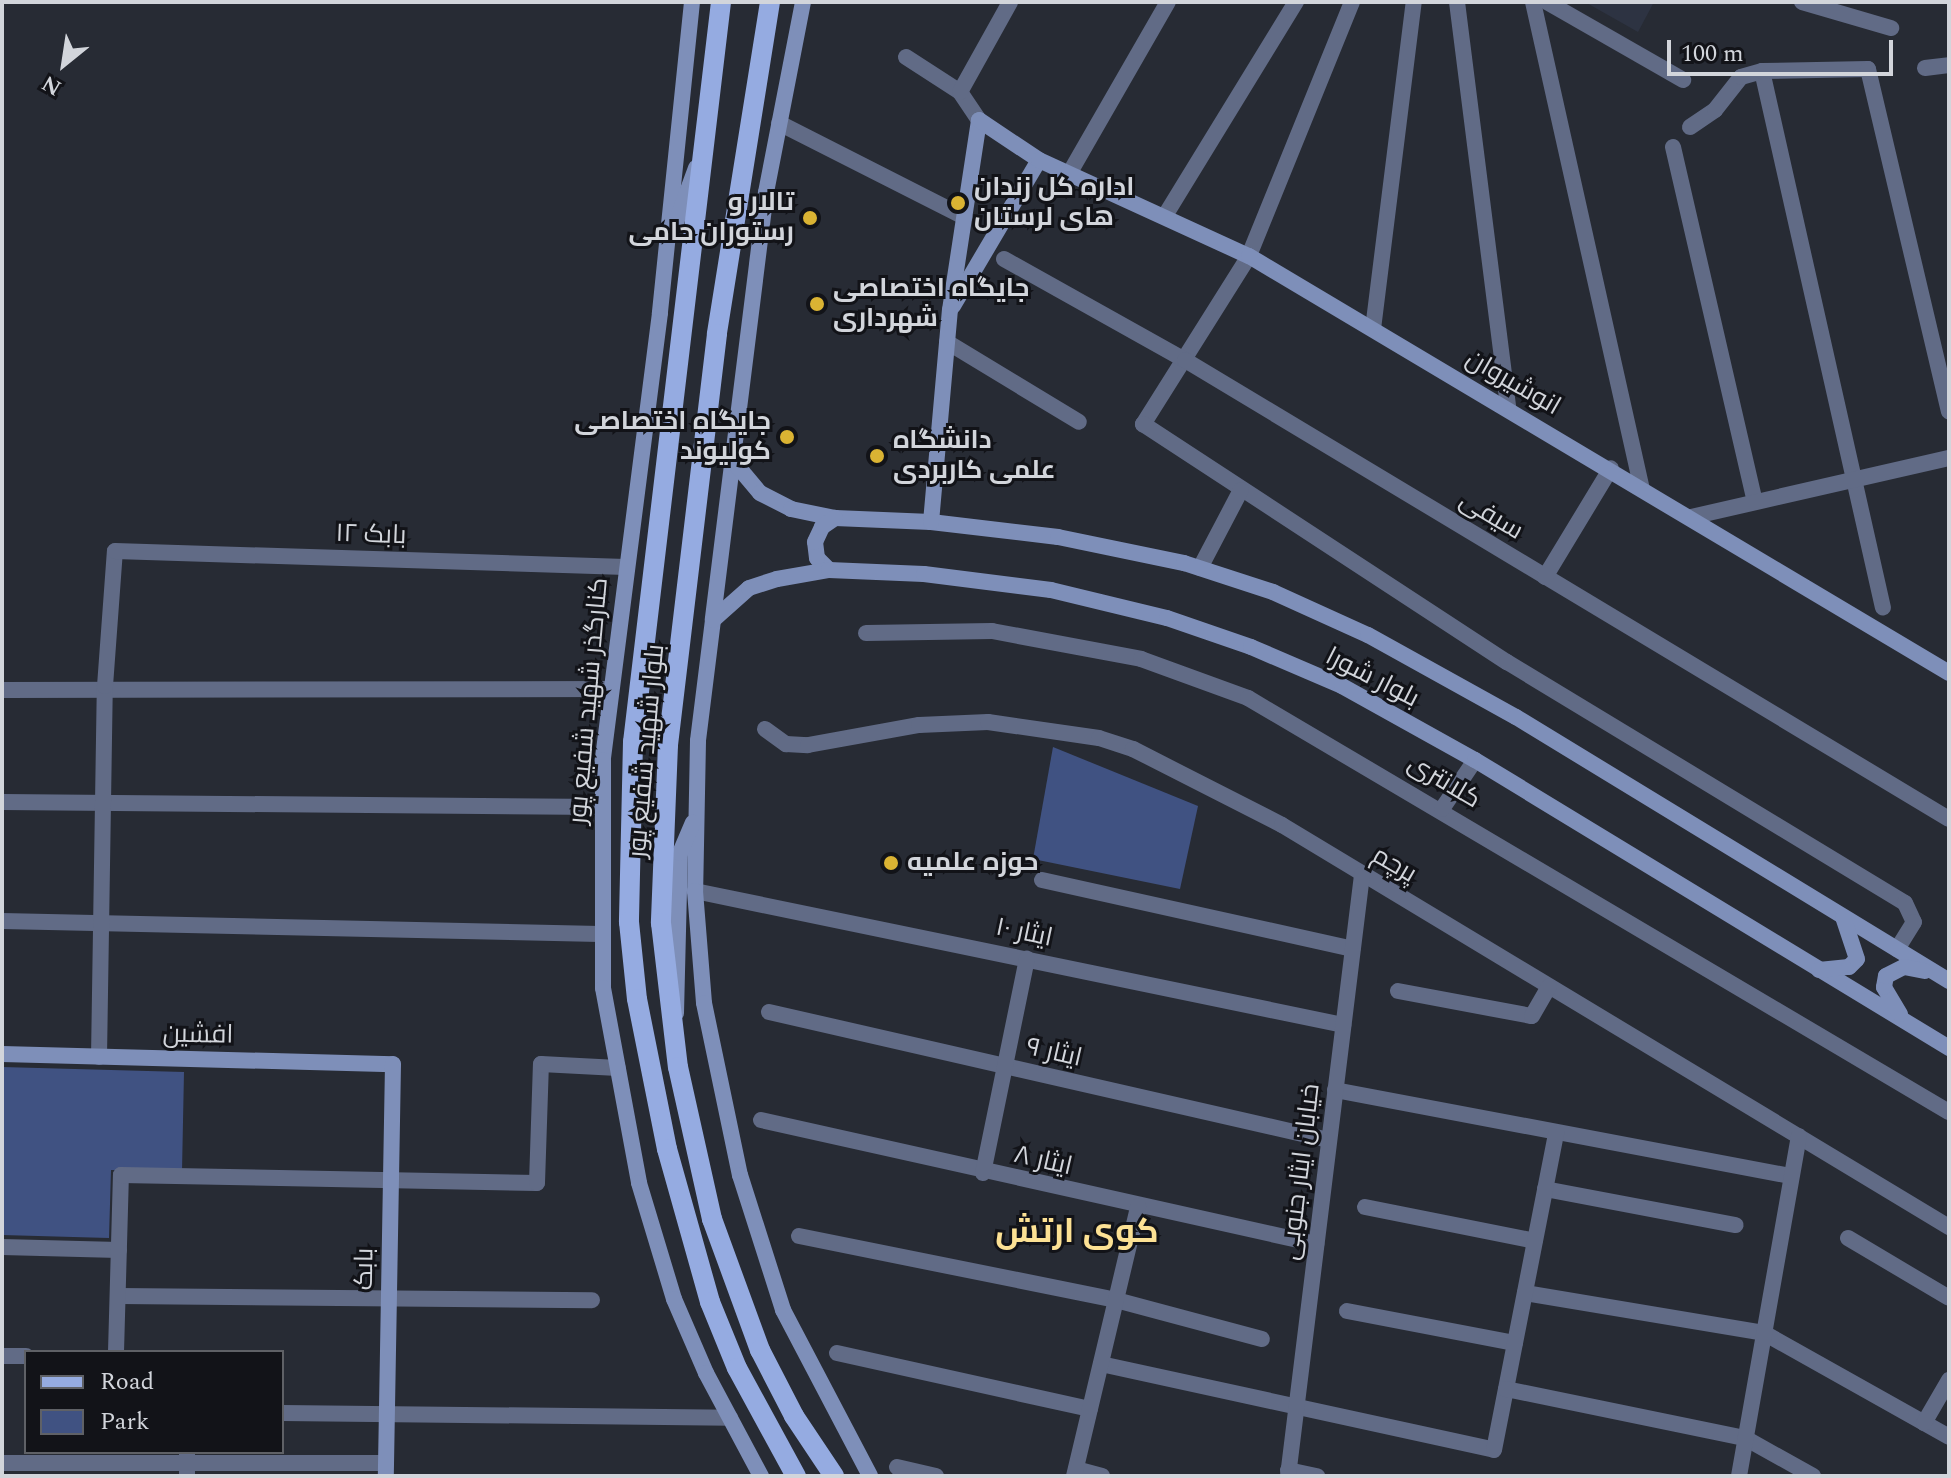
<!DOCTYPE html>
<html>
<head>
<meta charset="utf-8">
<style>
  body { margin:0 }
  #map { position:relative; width:1951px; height:1478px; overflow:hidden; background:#272b34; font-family:Spectral,Cairo,serif }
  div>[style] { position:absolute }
  .built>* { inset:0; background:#2d3342 }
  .green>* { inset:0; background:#405282 }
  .street>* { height:16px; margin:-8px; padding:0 8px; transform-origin:8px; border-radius:8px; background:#616b86 }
  .secondary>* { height:16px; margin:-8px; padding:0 8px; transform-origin:8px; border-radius:8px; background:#7e8fb9 }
  .primary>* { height:20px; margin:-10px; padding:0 10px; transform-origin:10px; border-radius:10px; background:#95abe1 }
  .dots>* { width:22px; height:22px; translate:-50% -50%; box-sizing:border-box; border:4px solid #121318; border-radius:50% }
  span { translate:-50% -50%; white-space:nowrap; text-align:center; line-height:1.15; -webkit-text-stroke:6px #121318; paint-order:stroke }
  .poi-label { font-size:26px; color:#d2d5db; font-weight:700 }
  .left { translate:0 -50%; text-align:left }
  .right { translate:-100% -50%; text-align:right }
  .street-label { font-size:26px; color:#d2d5db }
  .district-label { font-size:34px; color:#fce194; font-weight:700 }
  .frame { position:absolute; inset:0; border:4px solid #d2d5db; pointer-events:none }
  .legend { position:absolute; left:24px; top:1350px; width:260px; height:104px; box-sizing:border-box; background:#121318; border:2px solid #5f6166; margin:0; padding:10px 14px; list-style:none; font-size:24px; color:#d2d5db }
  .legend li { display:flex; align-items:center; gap:16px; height:40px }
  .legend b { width:40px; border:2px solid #5f6166 }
  .north { position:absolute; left:24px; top:24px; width:80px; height:80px; -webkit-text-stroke:6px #121318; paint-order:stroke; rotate:210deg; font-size:22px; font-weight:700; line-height:32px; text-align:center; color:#d2d5db }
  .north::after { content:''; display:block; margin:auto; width:28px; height:36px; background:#d2d5db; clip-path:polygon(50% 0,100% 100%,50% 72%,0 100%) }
  .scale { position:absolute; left:1667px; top:40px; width:226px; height:36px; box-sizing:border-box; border:4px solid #d2d5db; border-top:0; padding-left:10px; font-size:24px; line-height:28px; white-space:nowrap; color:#d2d5db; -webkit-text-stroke:6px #121318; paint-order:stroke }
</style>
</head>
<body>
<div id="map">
  <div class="built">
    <i style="clip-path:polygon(1585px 2px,1654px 2px,1638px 32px)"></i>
  </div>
  <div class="green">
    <i style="clip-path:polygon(1053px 747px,1198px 806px,1180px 889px,1033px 859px)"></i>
    <i style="clip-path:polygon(2px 1067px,184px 1072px,182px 1171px,111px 1170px,109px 1238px,2px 1235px)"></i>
  </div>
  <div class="street">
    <i style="left:1352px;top:2px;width:274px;rotate:112.1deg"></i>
    <i style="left:1249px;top:256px;width:199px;rotate:122.2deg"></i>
    <i style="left:1143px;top:424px;width:435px;rotate:33.2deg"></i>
    <i style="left:1507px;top:662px;width:465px;rotate:31.2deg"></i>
    <i style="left:1905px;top:903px;width:21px;rotate:65deg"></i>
    <i style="left:1914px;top:922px;width:32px;rotate:122deg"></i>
    <i style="left:1457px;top:2px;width:408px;rotate:82.8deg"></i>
    <i style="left:1533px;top:2px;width:496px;rotate:77.4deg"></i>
    <i style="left:1547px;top:2px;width:157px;rotate:29.8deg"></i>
    <i style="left:1802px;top:2px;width:93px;rotate:16.3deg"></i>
    <i style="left:906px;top:57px;width:64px;rotate:32.9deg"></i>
    <i style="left:960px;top:92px;width:34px;rotate:56deg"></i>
    <i style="left:1925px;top:68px;width:24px;rotate:-7deg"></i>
    <i style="left:1762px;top:71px;width:550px;rotate:77.3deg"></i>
    <i style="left:960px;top:92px;width:103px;rotate:-60.9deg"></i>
    <i style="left:779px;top:123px;width:208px;rotate:26.9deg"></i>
    <i style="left:1690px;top:127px;width:30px;rotate:-34deg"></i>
    <i style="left:1715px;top:110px;width:42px;rotate:-51.8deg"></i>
    <i style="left:1741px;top:77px;width:22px;rotate:-16deg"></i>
    <i style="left:1762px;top:71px;width:106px;rotate:-1.1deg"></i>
    <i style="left:1868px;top:69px;width:352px;rotate:76.7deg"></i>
    <i style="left:1673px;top:147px;width:361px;rotate:77deg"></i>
    <i style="left:1069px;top:174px;width:198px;rotate:-60.1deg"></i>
    <i style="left:1166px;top:214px;width:249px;rotate:-58.5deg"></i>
    <i style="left:1004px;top:259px;width:207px;rotate:29.2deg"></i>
    <i style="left:1185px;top:360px;width:891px;rotate:31deg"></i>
    <i style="left:1373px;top:329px;width:330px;rotate:-82.9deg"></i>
    <i style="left:947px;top:342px;width:154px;rotate:31.2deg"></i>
    <i style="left:1691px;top:517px;width:265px;rotate:-12.9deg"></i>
    <i style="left:1200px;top:568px;width:88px;rotate:-62.3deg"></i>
    <i style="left:1545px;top:577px;width:127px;rotate:-58.8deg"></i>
    <i style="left:866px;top:633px;width:126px;rotate:-0.9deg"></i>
    <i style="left:992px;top:631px;width:152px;rotate:10.6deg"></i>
    <i style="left:1141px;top:659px;width:114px;rotate:20deg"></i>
    <i style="left:1248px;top:698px;width:814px;rotate:30.57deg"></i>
    <i style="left:2px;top:690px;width:609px;rotate:-0.09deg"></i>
    <i style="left:765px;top:729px;width:26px;rotate:36deg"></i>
    <i style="left:786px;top:744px;width:22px;rotate:3deg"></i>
    <i style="left:808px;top:745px;width:113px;rotate:-10.2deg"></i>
    <i style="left:919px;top:725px;width:69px;rotate:-2.5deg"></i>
    <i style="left:988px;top:722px;width:112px;rotate:8.2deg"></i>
    <i style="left:1099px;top:738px;width:36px;rotate:18deg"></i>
    <i style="left:1133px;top:749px;width:167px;rotate:27deg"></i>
    <i style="left:1282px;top:825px;width:779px;rotate:31.08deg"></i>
    <i style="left:2px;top:802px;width:599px;rotate:0.48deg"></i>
    <i style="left:1442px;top:809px;width:59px;rotate:-56deg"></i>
    <i style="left:1042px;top:880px;width:318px;rotate:12.5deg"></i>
    <i style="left:695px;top:891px;width:662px;rotate:11.68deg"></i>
    <i style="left:2px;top:921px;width:598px;rotate:1.25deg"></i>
    <i style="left:1398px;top:991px;width:136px;rotate:10.6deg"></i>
    <i style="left:1532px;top:1016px;width:34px;rotate:-60deg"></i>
    <i style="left:769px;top:1012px;width:574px;rotate:12.88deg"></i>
    <i style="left:99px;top:1057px;width:371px;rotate:-89.1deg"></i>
    <i style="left:105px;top:686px;width:135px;rotate:-85.8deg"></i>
    <i style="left:115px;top:551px;width:511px;rotate:1.79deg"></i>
    <i style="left:1335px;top:1090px;width:464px;rotate:10.7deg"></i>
    <i style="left:761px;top:1120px;width:569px;rotate:12.59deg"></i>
    <i style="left:983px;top:1173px;width:219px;rotate:-78.4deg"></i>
    <i style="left:1545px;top:1189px;width:194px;rotate:10.7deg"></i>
    <i style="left:1365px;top:1207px;width:173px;rotate:11.3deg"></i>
    <i style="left:799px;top:1236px;width:323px;rotate:11.4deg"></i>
    <i style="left:1116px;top:1300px;width:151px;rotate:15deg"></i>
    <i style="left:1848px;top:1238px;width:117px;rotate:30.7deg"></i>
    <i style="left:2px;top:1247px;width:117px;rotate:1.5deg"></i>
    <i style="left:1525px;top:1293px;width:242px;rotate:9.5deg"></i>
    <i style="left:1764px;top:1333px;width:212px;rotate:29.3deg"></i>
    <i style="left:119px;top:1296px;width:473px;rotate:0.5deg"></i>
    <i style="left:1347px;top:1311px;width:171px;rotate:10.8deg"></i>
    <i style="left:116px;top:1352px;width:177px;rotate:-88.4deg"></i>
    <i style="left:121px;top:1175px;width:416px;rotate:1.1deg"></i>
    <i style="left:537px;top:1183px;width:119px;rotate:-88.1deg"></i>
    <i style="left:541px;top:1064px;width:77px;rotate:3deg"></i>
    <i style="left:837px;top:1353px;width:259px;rotate:12.5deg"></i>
    <i style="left:2px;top:1356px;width:24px"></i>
    <i style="left:1101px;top:1364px;width:402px;rotate:12.3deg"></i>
    <i style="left:1494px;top:1450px;width:323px;rotate:-78.9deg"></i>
    <i style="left:1506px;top:1389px;width:244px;rotate:11.6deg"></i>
    <i style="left:1745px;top:1438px;width:78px;rotate:29.2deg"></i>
    <i style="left:282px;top:1413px;width:448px;rotate:0.6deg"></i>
    <i style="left:1924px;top:1423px;width:50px;rotate:-59.8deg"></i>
    <i style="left:2px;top:1463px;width:384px"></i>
    <i style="left:897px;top:1467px;width:40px;rotate:13deg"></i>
    <i style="left:1076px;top:1469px;width:27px;rotate:15deg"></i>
    <i style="left:1288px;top:1470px;width:30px;rotate:12deg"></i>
    <i style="left:187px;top:1476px;width:24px;rotate:-90deg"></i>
    <i style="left:1074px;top:1476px;width:277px;rotate:-76.6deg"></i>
    <i style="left:1288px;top:1476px;width:606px;rotate:-82.98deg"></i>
    <i style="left:1739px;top:1476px;width:345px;rotate:-80deg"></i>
  </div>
  <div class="secondary">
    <i style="left:692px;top:2px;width:313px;rotate:95.9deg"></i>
    <i style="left:660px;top:313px;width:451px;rotate:97.3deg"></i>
    <i style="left:603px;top:760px;width:228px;rotate:90deg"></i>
    <i style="left:603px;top:988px;width:198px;rotate:79.5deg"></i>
    <i style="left:639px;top:1183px;width:121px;rotate:73.2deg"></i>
    <i style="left:674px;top:1299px;width:81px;rotate:66.6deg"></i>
    <i style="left:706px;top:1373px;width:117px;rotate:61.9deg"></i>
    <i style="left:803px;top:2px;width:194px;rotate:101deg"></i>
    <i style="left:766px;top:192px;width:431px;rotate:97.1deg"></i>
    <i style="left:713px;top:620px;width:122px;rotate:97.1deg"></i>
    <i style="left:698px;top:741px;width:150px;rotate:91.1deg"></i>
    <i style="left:695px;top:891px;width:112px;rotate:85.4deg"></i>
    <i style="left:704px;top:1003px;width:176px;rotate:78.2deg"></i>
    <i style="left:740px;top:1175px;width:142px;rotate:72.3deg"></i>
    <i style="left:783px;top:1310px;width:187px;rotate:62.3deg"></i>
    <i style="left:675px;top:225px;width:61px;rotate:-69.8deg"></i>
    <i style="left:953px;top:306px;width:169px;rotate:-59.5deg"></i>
    <i style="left:734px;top:462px;width:40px;rotate:50deg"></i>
    <i style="left:760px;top:493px;width:35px;rotate:27deg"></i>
    <i style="left:791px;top:509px;width:45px;rotate:11.6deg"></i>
    <i style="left:835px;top:518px;width:96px;rotate:2.4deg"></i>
    <i style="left:931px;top:522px;width:128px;rotate:6.7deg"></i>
    <i style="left:1058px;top:537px;width:129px;rotate:11.7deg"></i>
    <i style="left:1184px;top:563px;width:94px;rotate:18deg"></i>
    <i style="left:1273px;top:592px;width:104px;rotate:24.4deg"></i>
    <i style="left:1368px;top:635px;width:169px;rotate:29deg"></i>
    <i style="left:1516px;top:717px;width:507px;rotate:31.37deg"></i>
    <i style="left:931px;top:522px;width:213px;rotate:-84.9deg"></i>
    <i style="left:950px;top:310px;width:192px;rotate:-81.3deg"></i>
    <i style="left:979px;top:120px;width:72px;rotate:33.7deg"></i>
    <i style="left:1039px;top:160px;width:231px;rotate:24.6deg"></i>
    <i style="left:1249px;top:256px;width:815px;rotate:30.78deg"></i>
    <i style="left:829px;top:570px;width:17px;rotate:-135deg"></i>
    <i style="left:817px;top:558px;width:16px;rotate:-97deg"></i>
    <i style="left:815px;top:542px;width:17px;rotate:-65deg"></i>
    <i style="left:822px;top:527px;width:16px;rotate:-35deg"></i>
    <i style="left:713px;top:620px;width:48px;rotate:-41.6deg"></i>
    <i style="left:749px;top:588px;width:29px;rotate:-18deg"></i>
    <i style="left:777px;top:579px;width:53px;rotate:-9.8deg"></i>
    <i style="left:829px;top:570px;width:95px;rotate:2.4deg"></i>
    <i style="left:924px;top:574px;width:128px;rotate:7.2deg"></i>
    <i style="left:1051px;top:590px;width:119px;rotate:13.6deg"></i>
    <i style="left:1167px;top:618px;width:89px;rotate:19deg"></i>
    <i style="left:1251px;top:647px;width:99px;rotate:23.2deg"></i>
    <i style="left:1342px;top:686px;width:152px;rotate:29.1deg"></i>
    <i style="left:1475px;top:760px;width:555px;rotate:31.28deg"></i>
    <i style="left:1819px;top:970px;width:30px;rotate:-6deg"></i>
    <i style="left:1849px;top:967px;width:11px;rotate:-45deg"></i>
    <i style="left:1857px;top:959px;width:44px;rotate:-108.4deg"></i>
    <i style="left:676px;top:1013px;width:160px;rotate:-88.6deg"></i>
    <i style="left:680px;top:853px;width:33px;rotate:-67deg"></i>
    <i style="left:1900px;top:1014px;width:31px;rotate:-121deg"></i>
    <i style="left:1884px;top:987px;width:11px;rotate:-80deg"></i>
    <i style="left:1886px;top:976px;width:20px;rotate:-27deg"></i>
    <i style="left:1904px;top:967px;width:21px;rotate:11deg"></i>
    <i style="left:2px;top:1054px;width:391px;rotate:1.5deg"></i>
    <i style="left:393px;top:1064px;width:412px;rotate:91deg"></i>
  </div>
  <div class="primary">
    <i style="left:721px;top:2px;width:745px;rotate:96.78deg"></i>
    <i style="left:633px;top:742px;width:180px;rotate:91.3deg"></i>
    <i style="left:629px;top:922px;width:77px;rotate:84.1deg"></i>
    <i style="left:637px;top:999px;width:153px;rotate:78.7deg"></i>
    <i style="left:667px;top:1149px;width:159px;rotate:74.3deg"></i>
    <i style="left:710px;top:1302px;width:71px;rotate:67.8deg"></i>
    <i style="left:737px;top:1368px;width:123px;rotate:61.4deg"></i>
    <i style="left:770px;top:2px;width:336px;rotate:99.1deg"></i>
    <i style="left:717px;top:334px;width:414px;rotate:96.8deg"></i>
    <i style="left:668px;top:745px;width:178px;rotate:92.3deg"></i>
    <i style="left:661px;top:923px;width:145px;rotate:83.3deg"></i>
    <i style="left:678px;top:1067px;width:156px;rotate:77.4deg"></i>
    <i style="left:712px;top:1219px;width:140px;rotate:69.9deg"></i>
    <i style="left:760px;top:1350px;width:74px;rotate:62.7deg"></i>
    <i style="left:794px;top:1416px;width:72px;rotate:56.3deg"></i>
  </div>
  <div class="dots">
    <i style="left:958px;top:203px;background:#dab333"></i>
    <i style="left:810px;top:218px;background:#dab333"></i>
    <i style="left:817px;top:304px;background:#dab333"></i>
    <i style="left:787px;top:437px;background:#dab333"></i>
    <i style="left:877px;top:456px;background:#dab333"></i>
    <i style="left:891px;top:863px;background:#dab333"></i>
  </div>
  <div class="poi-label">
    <span class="left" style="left:974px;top:203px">اداره کل زندان<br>های لرستان</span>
    <span class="right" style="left:794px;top:218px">تالار و<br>رستوران حامی</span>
    <span class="left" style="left:833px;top:304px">جایگاه اختصاصی<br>شهرداری</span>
    <span class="right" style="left:771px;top:437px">جایگاه اختصاصی<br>کولیوند</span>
    <span class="left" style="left:893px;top:456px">دانشگاه<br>علمی کاربردی</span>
    <span class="left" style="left:907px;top:863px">حوزه علمیه</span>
  </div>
  <div class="street-label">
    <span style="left:1513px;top:383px;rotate:30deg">انوشیروان</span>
    <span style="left:1491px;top:516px;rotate:31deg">سیفی</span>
    <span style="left:371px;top:535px;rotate:2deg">بابک ۱۲</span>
    <span style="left:1372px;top:678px;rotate:27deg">بلوار شورا</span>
    <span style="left:589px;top:701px;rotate:-85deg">کنارگذر شهید شفیع پور</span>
    <span style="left:647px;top:751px;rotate:-85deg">بلوار شهید شفیع پور</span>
    <span style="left:1444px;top:782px;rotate:31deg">کلانتری</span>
    <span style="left:1394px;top:865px;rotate:30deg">پرچم</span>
    <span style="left:1024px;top:933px;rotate:12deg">ایثار ۱۰</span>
    <span style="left:198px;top:1035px;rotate:1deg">افشین</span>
    <span style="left:1054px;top:1053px;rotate:13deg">ایثار ۹</span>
    <span style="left:1043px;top:1161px;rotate:13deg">ایثار ۸</span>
    <span style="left:1301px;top:1172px;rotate:-83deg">خیابان ایثار جنوبی</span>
    <span style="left:365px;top:1269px;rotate:-89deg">بابک</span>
  </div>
  <div class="district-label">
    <span style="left:1077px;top:1233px">کوی ارتش</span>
  </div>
  <div class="frame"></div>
  <ul class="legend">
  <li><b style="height:10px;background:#95abe1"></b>Road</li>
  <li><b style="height:22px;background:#405282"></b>Park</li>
  </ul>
  <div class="north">N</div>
  <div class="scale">100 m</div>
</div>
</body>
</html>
